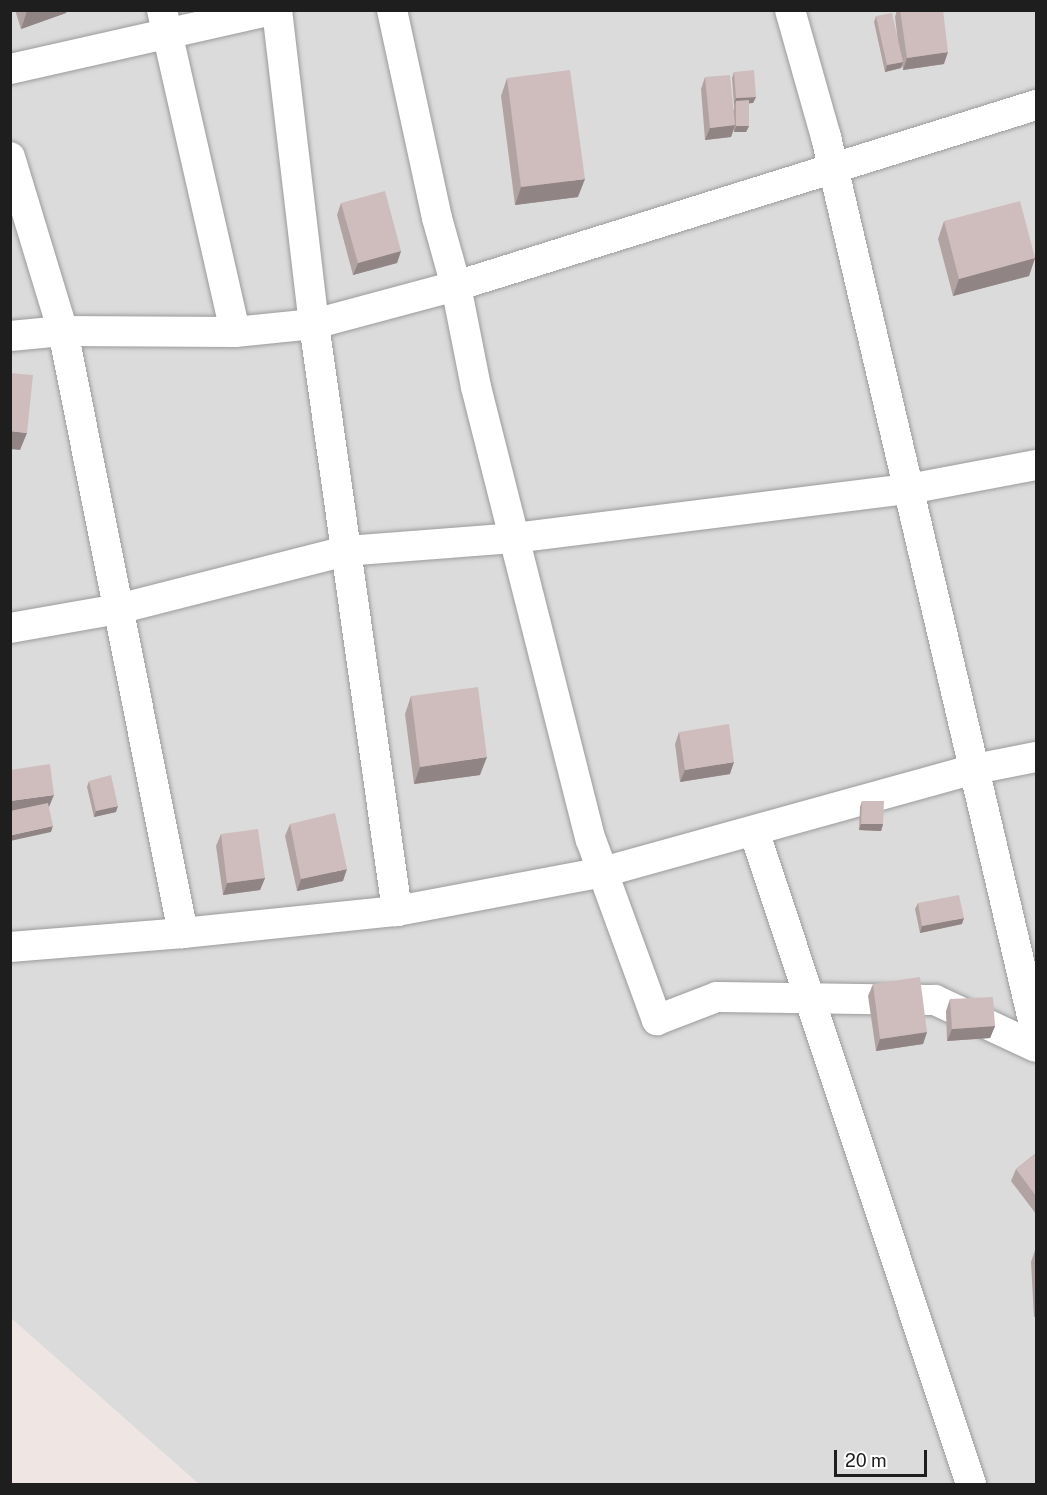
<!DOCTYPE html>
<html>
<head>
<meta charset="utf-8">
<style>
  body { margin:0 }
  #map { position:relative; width:1047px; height:1495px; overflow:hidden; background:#efe6e4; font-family:"Public Sans",sans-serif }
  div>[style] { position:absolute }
  .residential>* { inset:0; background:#dcdbdc }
  .roads { filter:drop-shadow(0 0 2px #9b9b9b) drop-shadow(0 0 2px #9b9b9b) }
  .minor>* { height:30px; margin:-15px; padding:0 15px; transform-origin:15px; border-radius:15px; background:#fff }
  .wall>* { inset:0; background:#b2a3a3 }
  .shaded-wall>* { inset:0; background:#918485 }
  .building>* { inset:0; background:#cfbdbe }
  span { translate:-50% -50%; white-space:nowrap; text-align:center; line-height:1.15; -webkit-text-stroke:5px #fff; paint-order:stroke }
  .frame { position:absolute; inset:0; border:12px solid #1e1e1e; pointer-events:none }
  .scale { position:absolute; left:834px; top:1450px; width:93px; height:27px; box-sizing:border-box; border:3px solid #1e1e1e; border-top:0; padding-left:8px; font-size:18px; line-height:21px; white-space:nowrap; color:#1e1e1e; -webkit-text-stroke:4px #fff; paint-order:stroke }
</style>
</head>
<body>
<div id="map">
  <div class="residential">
    <i style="clip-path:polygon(11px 11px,1036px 11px,1036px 1484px,199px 1484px,11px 1318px)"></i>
  </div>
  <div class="roads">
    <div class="minor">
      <i style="left:162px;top:10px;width:330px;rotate:77.2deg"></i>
      <i style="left:277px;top:10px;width:316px;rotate:83.3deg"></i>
      <i style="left:314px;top:324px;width:593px;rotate:81.95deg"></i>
      <i style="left:392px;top:10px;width:213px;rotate:77.8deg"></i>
      <i style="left:437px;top:218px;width:71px;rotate:74.4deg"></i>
      <i style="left:456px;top:286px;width:103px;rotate:78.8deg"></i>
      <i style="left:476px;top:387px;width:467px;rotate:75.8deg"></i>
      <i style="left:591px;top:840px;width:192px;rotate:69.9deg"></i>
      <i style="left:657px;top:1020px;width:64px;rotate:-21deg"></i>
      <i style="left:717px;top:997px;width:218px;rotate:0.8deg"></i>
      <i style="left:935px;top:1000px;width:111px;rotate:25deg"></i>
      <i style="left:790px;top:10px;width:132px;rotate:74.2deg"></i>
      <i style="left:826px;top:137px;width:920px;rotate:76.81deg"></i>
      <i style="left:10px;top:69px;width:269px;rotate:-12.7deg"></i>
      <i style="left:10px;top:157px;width:182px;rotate:73.1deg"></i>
      <i style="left:63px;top:331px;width:614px;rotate:78.73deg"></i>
      <i style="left:10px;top:336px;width:53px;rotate:-5.4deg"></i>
      <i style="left:63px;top:331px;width:172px;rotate:0.3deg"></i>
      <i style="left:235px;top:332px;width:79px;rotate:-5.8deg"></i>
      <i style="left:314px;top:324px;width:147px;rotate:-15deg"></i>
      <i style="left:456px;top:286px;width:608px;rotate:-17.33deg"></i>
      <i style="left:10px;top:628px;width:110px;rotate:-10deg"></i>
      <i style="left:118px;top:609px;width:235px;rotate:-14.3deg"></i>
      <i style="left:346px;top:551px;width:169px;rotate:-4.4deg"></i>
      <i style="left:514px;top:538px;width:398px;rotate:-7.1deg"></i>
      <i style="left:909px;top:489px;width:129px;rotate:-10.7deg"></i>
      <i style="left:754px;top:831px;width:688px;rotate:71.62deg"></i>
      <i style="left:10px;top:947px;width:174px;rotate:-4.6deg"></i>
      <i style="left:183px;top:933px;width:215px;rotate:-5.9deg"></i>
      <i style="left:397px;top:911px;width:210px;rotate:-10.7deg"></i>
      <i style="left:603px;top:872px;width:386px;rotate:-15.5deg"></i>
      <i style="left:975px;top:769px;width:62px;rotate:-11.1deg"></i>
    </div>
  </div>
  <div class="wall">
    <i style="clip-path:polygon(15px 10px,67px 10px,66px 13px,21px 29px)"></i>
    <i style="clip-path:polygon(897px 10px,943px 10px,944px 64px,903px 70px,902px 65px,901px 68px,885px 72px,874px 22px,876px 16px,898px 42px,895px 17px)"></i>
    <i style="clip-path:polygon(734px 72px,756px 97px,753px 103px,749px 103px,749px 126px,746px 132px,734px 132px,734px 129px,731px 137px,705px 140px,701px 89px,705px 77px,734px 111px,734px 105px,732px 78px)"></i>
    <i style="clip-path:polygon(507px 78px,578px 197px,515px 205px,501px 96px)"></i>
    <i style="clip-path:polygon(341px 203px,401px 251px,397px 263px,353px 275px,337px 215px)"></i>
    <i style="clip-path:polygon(944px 221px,1035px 258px,1029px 276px,953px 296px,938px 239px)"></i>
    <i style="clip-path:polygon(411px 696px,480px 775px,414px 784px,405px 714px)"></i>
    <i style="clip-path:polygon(679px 732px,730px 774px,680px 782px,675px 744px)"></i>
    <i style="clip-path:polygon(89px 781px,116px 812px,94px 817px,87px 787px)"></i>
    <i style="clip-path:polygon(862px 801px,883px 824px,881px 831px,859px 830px,860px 807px)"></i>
    <i style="clip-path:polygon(290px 824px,343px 881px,297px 891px,285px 836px)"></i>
    <i style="clip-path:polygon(221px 834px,265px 878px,260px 890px,223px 895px,216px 846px)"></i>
    <i style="clip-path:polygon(918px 903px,962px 924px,920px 933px,915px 909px)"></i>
    <i style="clip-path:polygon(873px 984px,927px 1032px,923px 1044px,876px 1051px,868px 996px)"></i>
    <i style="clip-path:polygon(950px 999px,995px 1026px,990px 1038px,947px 1041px,946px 1011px)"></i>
    <i style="clip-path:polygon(1036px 1153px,1036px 1214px,1011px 1181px,1016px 1169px)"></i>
    <i style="clip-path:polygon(1035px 1250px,1036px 1250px,1036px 1317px,1034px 1317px,1031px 1262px)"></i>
  </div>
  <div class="shaded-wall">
    <i style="clip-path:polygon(29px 10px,67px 10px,66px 13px,21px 29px,27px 11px)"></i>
    <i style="clip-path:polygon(948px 52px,944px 64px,903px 70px,907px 58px)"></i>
    <i style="clip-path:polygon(903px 62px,901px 68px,885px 72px,887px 65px)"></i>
    <i style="clip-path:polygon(756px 97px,753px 103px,736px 105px,736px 101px,734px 105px,736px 98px)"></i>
    <i style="clip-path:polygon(735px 125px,731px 137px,705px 140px,710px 128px)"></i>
    <i style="clip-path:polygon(736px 126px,749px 126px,746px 132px,734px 132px)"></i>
    <i style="clip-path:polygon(585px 179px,578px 197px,515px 205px,521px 187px)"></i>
    <i style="clip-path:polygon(401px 251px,397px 263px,353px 275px,358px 263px)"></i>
    <i style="clip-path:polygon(1035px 258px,1029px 276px,953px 296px,959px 279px)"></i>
    <i style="clip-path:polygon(10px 431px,27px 433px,20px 450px,10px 449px)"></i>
    <i style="clip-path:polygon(487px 757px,480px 775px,414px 784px,420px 767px)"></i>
    <i style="clip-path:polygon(734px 762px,730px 774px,680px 782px,685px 770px)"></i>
    <i style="clip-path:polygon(54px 795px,49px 807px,10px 812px,10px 801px)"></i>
    <i style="clip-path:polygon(118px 806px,116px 812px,94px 817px,96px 811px)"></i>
    <i style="clip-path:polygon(861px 824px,883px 824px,881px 831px,859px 830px)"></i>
    <i style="clip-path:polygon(53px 826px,51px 832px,10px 841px,12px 835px)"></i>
    <i style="clip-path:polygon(347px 869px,343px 881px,297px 891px,301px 879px)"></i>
    <i style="clip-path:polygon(265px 878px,260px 890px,223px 895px,227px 883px)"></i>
    <i style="clip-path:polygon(964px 918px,962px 924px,920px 933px,922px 926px)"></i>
    <i style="clip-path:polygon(995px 1026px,990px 1038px,947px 1041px,952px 1029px)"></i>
    <i style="clip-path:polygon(927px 1032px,923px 1044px,876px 1051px,880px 1039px)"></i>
  </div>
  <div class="building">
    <i style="clip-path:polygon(900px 10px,943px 10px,948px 52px,907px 58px)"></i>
    <i style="clip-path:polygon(892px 13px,903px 62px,887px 65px,876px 16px)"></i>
    <i style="clip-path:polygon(570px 70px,585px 179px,521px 187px,507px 78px)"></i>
    <i style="clip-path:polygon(754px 70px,756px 97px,736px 98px,734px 72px)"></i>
    <i style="clip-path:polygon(730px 75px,735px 125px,710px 128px,705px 77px)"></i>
    <i style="clip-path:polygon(749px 100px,749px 126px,736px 126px,736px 101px)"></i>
    <i style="clip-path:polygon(385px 191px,401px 251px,358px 263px,341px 203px)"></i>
    <i style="clip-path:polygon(1020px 201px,1035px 258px,959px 279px,944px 221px)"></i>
    <i style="clip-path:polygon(10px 373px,33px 375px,27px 433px,10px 431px)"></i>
    <i style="clip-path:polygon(478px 687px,487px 757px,420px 767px,411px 696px)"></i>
    <i style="clip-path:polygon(729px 724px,734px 762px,685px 770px,679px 732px)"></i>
    <i style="clip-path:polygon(50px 764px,54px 795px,10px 801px,10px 770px)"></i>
    <i style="clip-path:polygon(111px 775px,118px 806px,96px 811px,89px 781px)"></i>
    <i style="clip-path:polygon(862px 801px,884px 801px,883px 824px,861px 824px)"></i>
    <i style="clip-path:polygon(48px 803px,53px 826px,12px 835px,10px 830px,10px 811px)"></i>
    <i style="clip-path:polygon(335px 813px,347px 869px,301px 879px,290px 824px)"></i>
    <i style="clip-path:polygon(258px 829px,265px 878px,227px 883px,221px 834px)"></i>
    <i style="clip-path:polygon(959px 895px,964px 918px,922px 926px,918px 903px)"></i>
    <i style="clip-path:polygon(920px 977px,927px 1032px,880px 1039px,873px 984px)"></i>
    <i style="clip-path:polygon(993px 997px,995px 1026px,952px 1029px,950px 999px)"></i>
    <i style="clip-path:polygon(1036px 1153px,1036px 1196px,1016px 1169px)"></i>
    <i style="clip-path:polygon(1035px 1250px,1036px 1250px,1036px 1272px)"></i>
  </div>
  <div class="frame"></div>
  <div class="scale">20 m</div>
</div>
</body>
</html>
